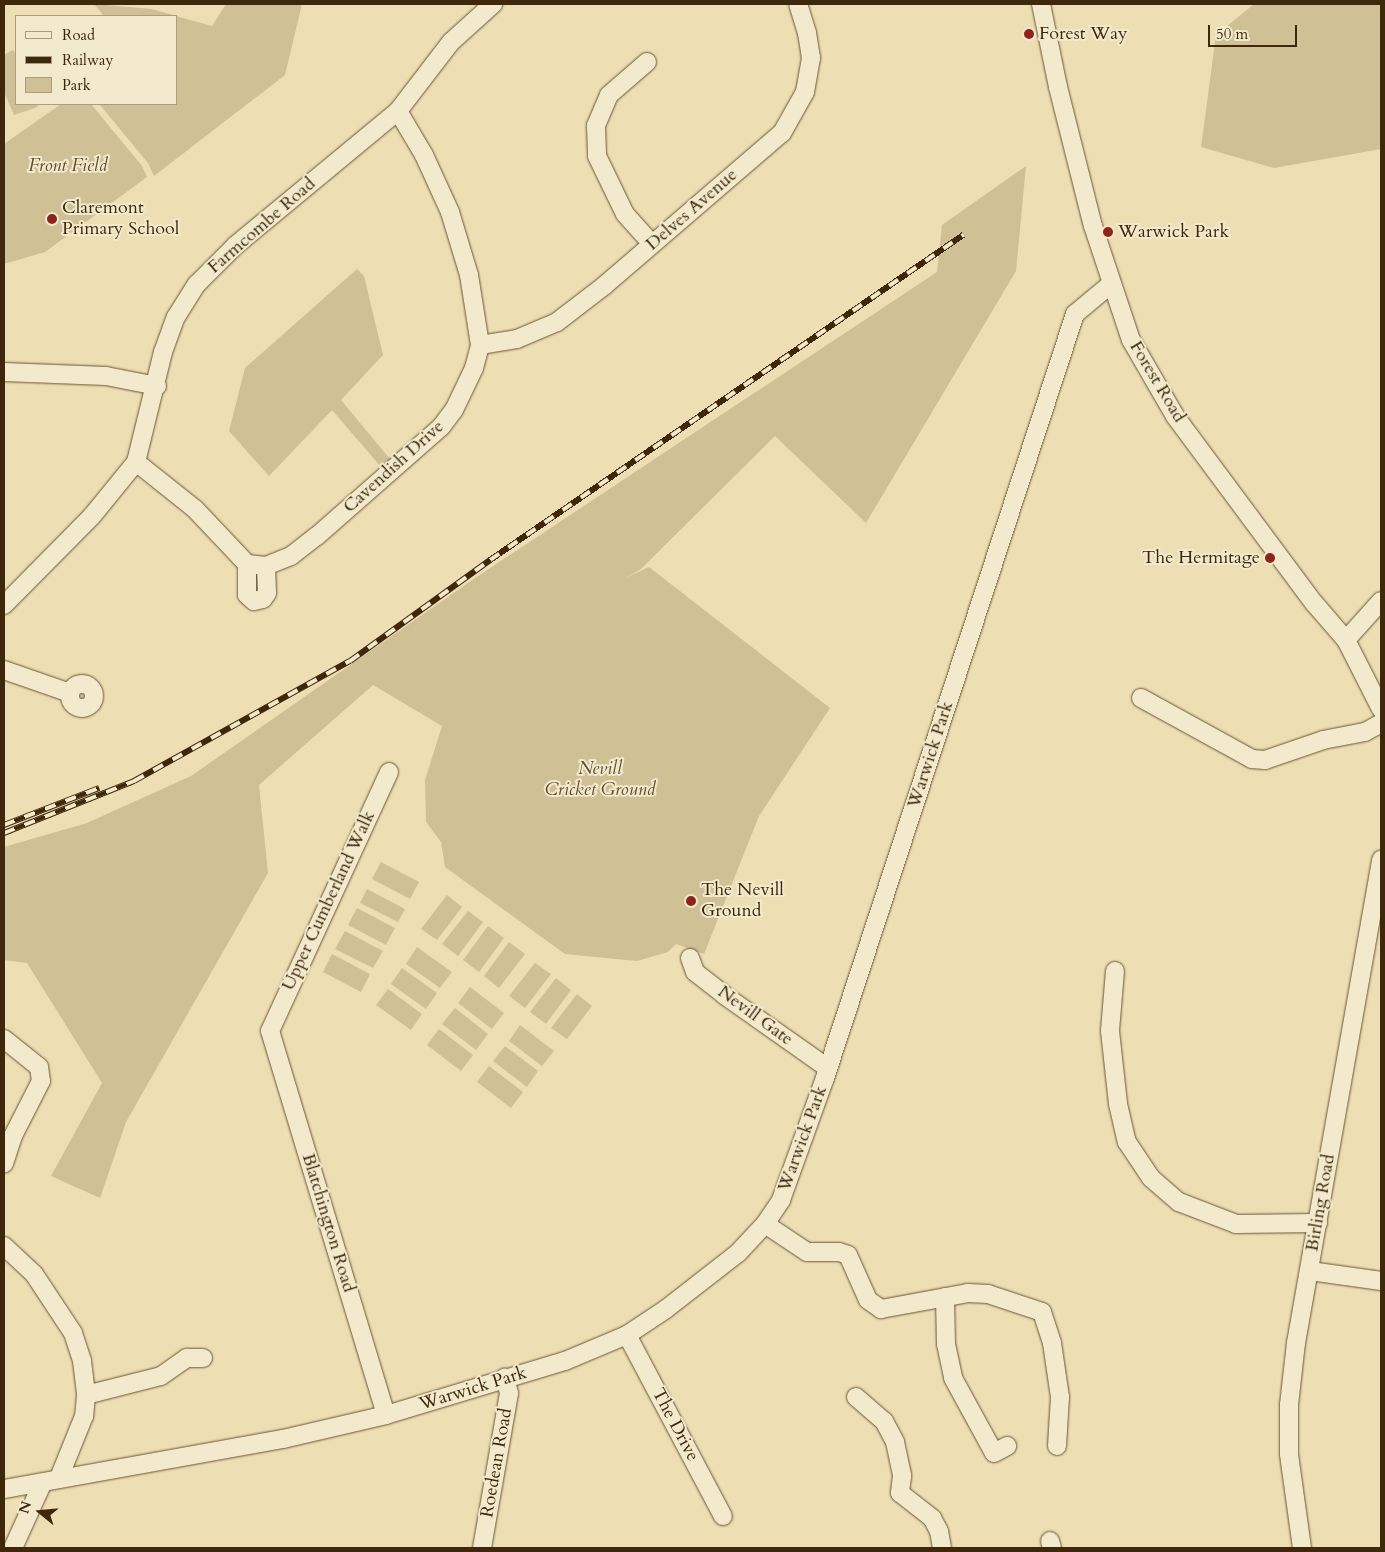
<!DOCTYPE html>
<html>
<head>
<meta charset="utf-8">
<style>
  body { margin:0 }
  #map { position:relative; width:1385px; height:1552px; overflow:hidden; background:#eddfb3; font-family:Cardo,serif }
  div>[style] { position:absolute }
  .green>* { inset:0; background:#cfc096 }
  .roads { filter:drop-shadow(0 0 1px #6a5534) drop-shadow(0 0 1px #6a5534) }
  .minor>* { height:18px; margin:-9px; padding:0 9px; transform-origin:9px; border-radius:9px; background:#f3eace }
  .minor>.ring { margin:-9px; padding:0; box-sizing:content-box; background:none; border:18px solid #f3eace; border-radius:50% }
  .rail>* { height:5.5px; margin-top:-2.75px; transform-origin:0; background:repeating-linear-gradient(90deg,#f3eace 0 11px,#3e270a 0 22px); box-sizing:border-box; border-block:1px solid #3e270a }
  .dots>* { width:14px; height:14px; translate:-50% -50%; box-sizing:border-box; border:2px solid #f3eace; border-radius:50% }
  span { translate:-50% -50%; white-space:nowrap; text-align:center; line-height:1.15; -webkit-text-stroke:4px #f3eace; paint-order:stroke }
  .poi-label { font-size:18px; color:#3e270a }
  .left { translate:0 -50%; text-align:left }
  .right { translate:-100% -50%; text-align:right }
  .park-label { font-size:18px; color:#624d2d; font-style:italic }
  .street-label { font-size:18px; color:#3e270a }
  .frame { position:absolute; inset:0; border:5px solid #3e270a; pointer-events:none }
  .legend { position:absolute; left:15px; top:15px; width:162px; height:90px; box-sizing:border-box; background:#f3eace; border:1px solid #ab9c80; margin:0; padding:6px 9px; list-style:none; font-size:15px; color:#3e270a }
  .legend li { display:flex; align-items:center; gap:10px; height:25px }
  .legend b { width:25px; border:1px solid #ab9c80 }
  .north { position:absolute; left:15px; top:1487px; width:50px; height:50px; -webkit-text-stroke:4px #f3eace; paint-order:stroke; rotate:287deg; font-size:14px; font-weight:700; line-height:20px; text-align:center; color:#3e270a }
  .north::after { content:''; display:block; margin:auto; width:18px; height:22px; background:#3e270a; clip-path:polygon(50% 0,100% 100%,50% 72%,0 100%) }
  .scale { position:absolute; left:1208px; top:25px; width:89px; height:22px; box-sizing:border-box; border:2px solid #3e270a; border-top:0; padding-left:6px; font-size:15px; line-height:18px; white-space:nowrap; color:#3e270a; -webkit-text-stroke:4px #f3eace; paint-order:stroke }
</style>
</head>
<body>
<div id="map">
  <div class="green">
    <i style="clip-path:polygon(94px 4px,152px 9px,176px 16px,104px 16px)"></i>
    <i style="clip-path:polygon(226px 4px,302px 4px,285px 75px,154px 176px,148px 163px,100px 105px,176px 104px,176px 16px,212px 26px)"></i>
    <i style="clip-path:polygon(1254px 4px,1381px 4px,1381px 149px,1274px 168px,1201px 147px,1216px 35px)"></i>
    <i style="clip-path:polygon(13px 50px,16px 55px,16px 104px,37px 104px,38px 107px,14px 115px,4px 92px,4px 55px)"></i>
    <i style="clip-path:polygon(61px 104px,91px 104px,142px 166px,147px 177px,45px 252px,4px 264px,4px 144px)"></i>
    <i style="clip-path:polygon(1026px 166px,1016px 271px,866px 523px,775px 436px,641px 569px,625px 578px,649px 567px,830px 708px,759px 816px,704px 954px,676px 944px,668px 952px,637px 961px,565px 954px,445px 867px,441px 842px,426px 822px,425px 780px,442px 726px,373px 685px,259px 785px,268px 873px,126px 1122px,100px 1198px,51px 1176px,102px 1083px,27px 963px,4px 960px,4px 847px,87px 823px,191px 776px,478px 576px,937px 272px,942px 225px)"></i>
    <i style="clip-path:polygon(357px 269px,364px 276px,383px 355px,341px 400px,390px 459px,381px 467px,332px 410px,269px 476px,229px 431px,245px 368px)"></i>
    <i style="clip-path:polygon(381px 862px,419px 882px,410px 899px,372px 879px)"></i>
    <i style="clip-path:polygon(367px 889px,405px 909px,398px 922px,360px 903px)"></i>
    <i style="clip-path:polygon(447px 895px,462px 907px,437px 940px,421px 929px)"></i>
    <i style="clip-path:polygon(357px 908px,395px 928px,386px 945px,348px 925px)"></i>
    <i style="clip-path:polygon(468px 911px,483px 922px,458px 956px,442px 944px)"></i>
    <i style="clip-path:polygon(488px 926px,504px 938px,479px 972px,463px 960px)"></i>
    <i style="clip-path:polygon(345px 931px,383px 951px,373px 968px,335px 949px)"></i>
    <i style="clip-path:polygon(509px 942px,525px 954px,499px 988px,484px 976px)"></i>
    <i style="clip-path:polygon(417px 947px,452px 972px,440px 988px,406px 964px)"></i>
    <i style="clip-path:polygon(332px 954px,370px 974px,361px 992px,323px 972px)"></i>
    <i style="clip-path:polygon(535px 963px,551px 974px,525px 1008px,509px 996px)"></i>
    <i style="clip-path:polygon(402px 968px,437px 993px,426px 1009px,391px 984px)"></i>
    <i style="clip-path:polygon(556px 978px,571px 990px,546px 1024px,530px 1012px)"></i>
    <i style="clip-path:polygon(470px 987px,504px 1013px,492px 1029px,458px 1003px)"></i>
    <i style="clip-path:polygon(388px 989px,422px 1014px,411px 1030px,376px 1005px)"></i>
    <i style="clip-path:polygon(577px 994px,592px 1006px,567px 1039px,551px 1028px)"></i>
    <i style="clip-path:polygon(455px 1008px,488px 1034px,476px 1050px,442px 1024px)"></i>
    <i style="clip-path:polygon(520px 1025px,554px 1051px,542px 1066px,509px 1041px)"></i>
    <i style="clip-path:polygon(439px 1029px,473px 1055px,461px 1071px,427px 1045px)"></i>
    <i style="clip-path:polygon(505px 1046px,538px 1071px,527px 1087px,493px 1061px)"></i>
    <i style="clip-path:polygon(489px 1066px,523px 1092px,511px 1108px,477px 1082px)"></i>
  </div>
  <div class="roads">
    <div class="minor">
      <i style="left:1041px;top:4px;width:85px;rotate:78.4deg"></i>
      <i style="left:1058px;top:87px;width:143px;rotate:75.9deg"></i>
      <i style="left:1093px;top:226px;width:120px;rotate:71.6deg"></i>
      <i style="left:1131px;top:340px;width:88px;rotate:59.9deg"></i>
      <i style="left:1175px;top:416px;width:233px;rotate:53.4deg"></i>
      <i style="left:1314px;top:603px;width:49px;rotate:49.1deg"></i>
      <i style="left:1346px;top:640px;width:77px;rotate:63.1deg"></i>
      <i style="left:647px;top:62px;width:50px;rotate:139deg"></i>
      <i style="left:609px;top:95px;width:34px;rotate:113deg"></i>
      <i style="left:596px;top:126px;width:30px;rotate:88deg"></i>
      <i style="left:597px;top:156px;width:64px;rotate:64.2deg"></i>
      <i style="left:625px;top:214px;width:40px;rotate:48deg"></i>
      <i style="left:480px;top:345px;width:37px;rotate:-9deg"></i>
      <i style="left:517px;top:339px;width:43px;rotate:-23deg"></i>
      <i style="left:557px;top:322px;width:61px;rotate:-37.6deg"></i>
      <i style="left:605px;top:285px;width:233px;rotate:-40.7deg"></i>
      <i style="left:782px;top:133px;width:47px;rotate:-60.7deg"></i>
      <i style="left:805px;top:92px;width:35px;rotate:-80deg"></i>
      <i style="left:811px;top:58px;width:25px;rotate:-99deg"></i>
      <i style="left:807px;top:33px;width:30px;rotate:-107deg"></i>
      <i style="left:4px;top:372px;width:102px;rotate:2.2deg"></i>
      <i style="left:106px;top:376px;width:52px;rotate:11.1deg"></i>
      <i style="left:136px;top:462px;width:75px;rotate:38.5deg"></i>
      <i style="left:195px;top:509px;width:76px;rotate:46.6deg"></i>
      <i style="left:247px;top:564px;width:19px;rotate:6deg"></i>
      <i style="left:266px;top:566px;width:27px;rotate:-22deg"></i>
      <i style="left:291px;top:556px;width:33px;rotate:-38deg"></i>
      <i style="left:317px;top:536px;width:165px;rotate:-41.3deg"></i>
      <i style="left:441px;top:427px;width:21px;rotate:-53deg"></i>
      <i style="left:454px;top:410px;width:47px;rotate:-64.5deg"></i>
      <i style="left:474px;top:368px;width:24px;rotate:-75deg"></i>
      <i style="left:480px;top:345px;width:71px;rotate:-98.9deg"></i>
      <i style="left:469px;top:275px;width:66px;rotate:-106.8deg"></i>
      <i style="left:450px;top:212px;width:63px;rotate:-114.5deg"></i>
      <i style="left:424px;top:155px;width:51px;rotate:-120.6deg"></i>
      <i style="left:247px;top:564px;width:31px;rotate:90deg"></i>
      <i style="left:247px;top:595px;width:9px;rotate:41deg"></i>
      <i style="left:254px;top:601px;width:9px;rotate:-13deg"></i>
      <i style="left:263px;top:599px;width:7px;rotate:-56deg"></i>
      <i style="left:267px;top:593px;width:27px;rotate:-92deg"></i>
      <i style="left:4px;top:605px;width:125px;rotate:-45.3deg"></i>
      <i style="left:92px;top:516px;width:70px;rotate:-50.8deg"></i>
      <i style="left:136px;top:462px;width:113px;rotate:-76.2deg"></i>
      <i style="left:163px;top:352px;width:37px;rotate:-70deg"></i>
      <i style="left:176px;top:317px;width:39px;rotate:-58deg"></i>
      <i style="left:197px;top:284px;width:55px;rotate:-45deg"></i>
      <i style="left:236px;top:245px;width:210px;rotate:-39.6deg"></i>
      <i style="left:398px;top:111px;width:87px;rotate:-52.5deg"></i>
      <i style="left:451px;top:42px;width:57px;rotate:-42.1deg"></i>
      <i style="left:1346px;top:640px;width:52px;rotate:-48.1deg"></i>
      <i style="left:4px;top:670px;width:70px;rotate:19.2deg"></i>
      <i class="ring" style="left:70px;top:684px;width:6px;height:6px"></i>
      <i style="left:1141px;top:698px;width:127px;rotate:28.8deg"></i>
      <i style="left:1252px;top:759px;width:13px;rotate:4deg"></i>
      <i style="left:1265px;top:760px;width:61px;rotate:-19deg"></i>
      <i style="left:1323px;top:740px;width:43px;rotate:-10.8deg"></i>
      <i style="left:1365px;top:732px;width:18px;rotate:-29deg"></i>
      <i style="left:690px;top:958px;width:15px;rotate:70deg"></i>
      <i style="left:695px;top:972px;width:37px;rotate:38deg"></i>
      <i style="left:724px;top:995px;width:127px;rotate:35.1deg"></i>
      <i style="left:1115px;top:971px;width:60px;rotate:94.8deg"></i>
      <i style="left:1110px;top:1031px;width:73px;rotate:83.7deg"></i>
      <i style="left:1118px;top:1104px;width:39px;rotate:77deg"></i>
      <i style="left:1127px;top:1142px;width:43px;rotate:56.3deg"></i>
      <i style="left:1151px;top:1178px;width:37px;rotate:41deg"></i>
      <i style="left:1179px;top:1202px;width:61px;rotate:21.1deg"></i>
      <i style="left:1236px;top:1224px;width:82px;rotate:-0.7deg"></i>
      <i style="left:4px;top:1039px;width:45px;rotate:38.7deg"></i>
      <i style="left:39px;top:1067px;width:14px;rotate:82deg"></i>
      <i style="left:41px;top:1081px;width:62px;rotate:117deg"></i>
      <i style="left:13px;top:1136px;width:29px;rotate:108deg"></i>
      <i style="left:765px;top:1224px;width:50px;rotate:33.7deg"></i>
      <i style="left:807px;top:1252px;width:32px"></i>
      <i style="left:839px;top:1252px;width:9px;rotate:18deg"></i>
      <i style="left:848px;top:1255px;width:49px;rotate:66deg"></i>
      <i style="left:868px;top:1300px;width:16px;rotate:35deg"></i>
      <i style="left:881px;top:1309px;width:88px;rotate:-10.4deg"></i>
      <i style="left:968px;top:1293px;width:20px;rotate:3deg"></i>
      <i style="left:988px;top:1294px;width:57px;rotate:18.4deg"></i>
      <i style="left:1042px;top:1312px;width:33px;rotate:72deg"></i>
      <i style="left:1052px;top:1343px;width:55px;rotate:81.6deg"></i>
      <i style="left:1060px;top:1397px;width:49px;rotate:93.5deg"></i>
      <i style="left:4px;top:1246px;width:41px;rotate:43deg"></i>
      <i style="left:34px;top:1274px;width:71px;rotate:56.5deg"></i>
      <i style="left:73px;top:1333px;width:29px;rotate:72deg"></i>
      <i style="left:82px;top:1361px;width:34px;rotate:83deg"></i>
      <i style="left:86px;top:1395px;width:21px;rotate:95deg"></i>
      <i style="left:84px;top:1416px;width:67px;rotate:112deg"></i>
      <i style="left:1310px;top:1271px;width:72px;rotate:8deg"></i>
      <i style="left:945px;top:1297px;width:47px;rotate:88.8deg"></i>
      <i style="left:946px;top:1344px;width:35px;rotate:78deg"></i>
      <i style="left:953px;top:1378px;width:85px;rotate:61.3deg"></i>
      <i style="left:994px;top:1453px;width:15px;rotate:-28deg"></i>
      <i style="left:627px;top:1335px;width:205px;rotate:62.1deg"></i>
      <i style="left:86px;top:1395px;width:77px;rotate:-14.2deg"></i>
      <i style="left:161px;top:1376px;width:32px;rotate:-35deg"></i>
      <i style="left:187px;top:1358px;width:16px"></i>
      <i style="left:856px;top:1397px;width:37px;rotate:41deg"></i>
      <i style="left:884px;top:1421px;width:24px;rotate:62deg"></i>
      <i style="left:895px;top:1442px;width:35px;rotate:78deg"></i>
      <i style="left:902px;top:1476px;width:17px;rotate:97deg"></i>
      <i style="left:900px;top:1493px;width:41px;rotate:38deg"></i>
      <i style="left:932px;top:1518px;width:15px;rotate:62deg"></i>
      <i style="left:939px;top:1531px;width:17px;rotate:80deg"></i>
      <i style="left:386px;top:1415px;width:401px;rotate:-106.8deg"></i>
      <i style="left:270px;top:1031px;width:285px;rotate:-65.3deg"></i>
      <i style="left:4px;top:1489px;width:283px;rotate:-10.2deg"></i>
      <i style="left:283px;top:1439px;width:106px;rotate:-13.1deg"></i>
      <i style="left:386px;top:1415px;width:187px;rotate:-16.8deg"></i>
      <i style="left:565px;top:1361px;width:67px;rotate:-22.8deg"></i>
      <i style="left:627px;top:1335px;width:47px;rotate:-33.7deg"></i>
      <i style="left:666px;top:1309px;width:91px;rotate:-37.9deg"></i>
      <i style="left:738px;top:1253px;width:40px;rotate:-47deg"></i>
      <i style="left:765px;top:1224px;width:29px;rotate:-56deg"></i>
      <i style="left:781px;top:1200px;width:130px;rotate:-70.2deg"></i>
      <i style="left:825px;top:1078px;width:804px;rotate:-71.88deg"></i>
      <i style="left:1075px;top:314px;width:47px;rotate:-39.8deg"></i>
      <i style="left:1050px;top:1541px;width:7px;rotate:74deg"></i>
      <i style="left:13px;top:1548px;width:72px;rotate:-65.6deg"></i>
      <i style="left:482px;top:1548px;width:157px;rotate:-80.1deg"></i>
      <i style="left:509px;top:1393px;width:16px;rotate:-105deg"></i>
      <i style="left:1302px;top:1548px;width:95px;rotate:-97.9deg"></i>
      <i style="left:1289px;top:1454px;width:49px;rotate:-90deg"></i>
      <i style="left:1289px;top:1405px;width:62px;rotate:-83.6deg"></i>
      <i style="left:1296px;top:1343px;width:491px;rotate:-80deg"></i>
    </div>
  </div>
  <div class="rail">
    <i style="left:4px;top:825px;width:102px;rotate:-21.3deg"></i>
    <i style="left:4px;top:833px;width:140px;rotate:-21.8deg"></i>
    <i style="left:134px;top:781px;width:247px;rotate:-29.1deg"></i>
    <i style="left:350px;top:661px;width:173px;rotate:-35.8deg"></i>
    <i style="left:490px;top:560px;width:574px;rotate:-34.49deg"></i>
  </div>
  <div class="dots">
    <i style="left:1029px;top:34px;background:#8f2418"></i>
    <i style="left:52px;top:219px;background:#8f2418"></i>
    <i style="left:1108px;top:232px;background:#8f2418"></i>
    <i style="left:1270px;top:558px;background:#8f2418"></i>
    <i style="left:691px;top:901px;background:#8f2418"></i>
  </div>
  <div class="poi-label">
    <span class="left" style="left:1039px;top:34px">Forest Way</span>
    <span class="left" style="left:62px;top:219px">Claremont<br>Primary School</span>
    <span class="left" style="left:1118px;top:232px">Warwick Park</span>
    <span class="right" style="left:1260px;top:558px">The Hermitage</span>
    <span class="left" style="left:701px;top:901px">The Nevill<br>Ground</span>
  </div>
  <div class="park-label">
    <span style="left:68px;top:166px">Front Field</span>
    <span style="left:600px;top:780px">Nevill<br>Cricket Ground</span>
  </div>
  <div class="street-label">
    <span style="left:692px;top:210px;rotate:-41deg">Delves Avenue</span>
    <span style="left:262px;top:226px;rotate:-41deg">Farmcombe Road</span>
    <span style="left:1157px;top:382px;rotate:59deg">Forest Road</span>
    <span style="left:394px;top:467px;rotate:-42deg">Cavendish Drive</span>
    <span style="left:931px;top:755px;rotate:-72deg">Warwick Park</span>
    <span style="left:329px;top:901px;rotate:-65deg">Upper Cumberland Walk</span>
    <span style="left:755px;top:1016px;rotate:36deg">Nevill Gate</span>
    <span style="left:803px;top:1139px;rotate:-70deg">Warwick Park</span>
    <span style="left:1321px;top:1203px;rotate:-80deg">Birling Road</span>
    <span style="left:328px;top:1223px;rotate:73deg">Blatchington Road</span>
    <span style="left:473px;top:1389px;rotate:-17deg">Warwick Park</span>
    <span style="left:675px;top:1425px;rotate:62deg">The Drive</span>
    <span style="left:497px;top:1463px;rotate:-80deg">Roedean Road</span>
  </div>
  <div class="frame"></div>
  <ul class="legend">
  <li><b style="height:6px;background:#f3eace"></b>Road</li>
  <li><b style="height:6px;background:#3e270a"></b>Railway</li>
  <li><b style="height:14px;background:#cfc096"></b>Park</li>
  </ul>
  <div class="north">N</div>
  <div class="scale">50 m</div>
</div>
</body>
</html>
